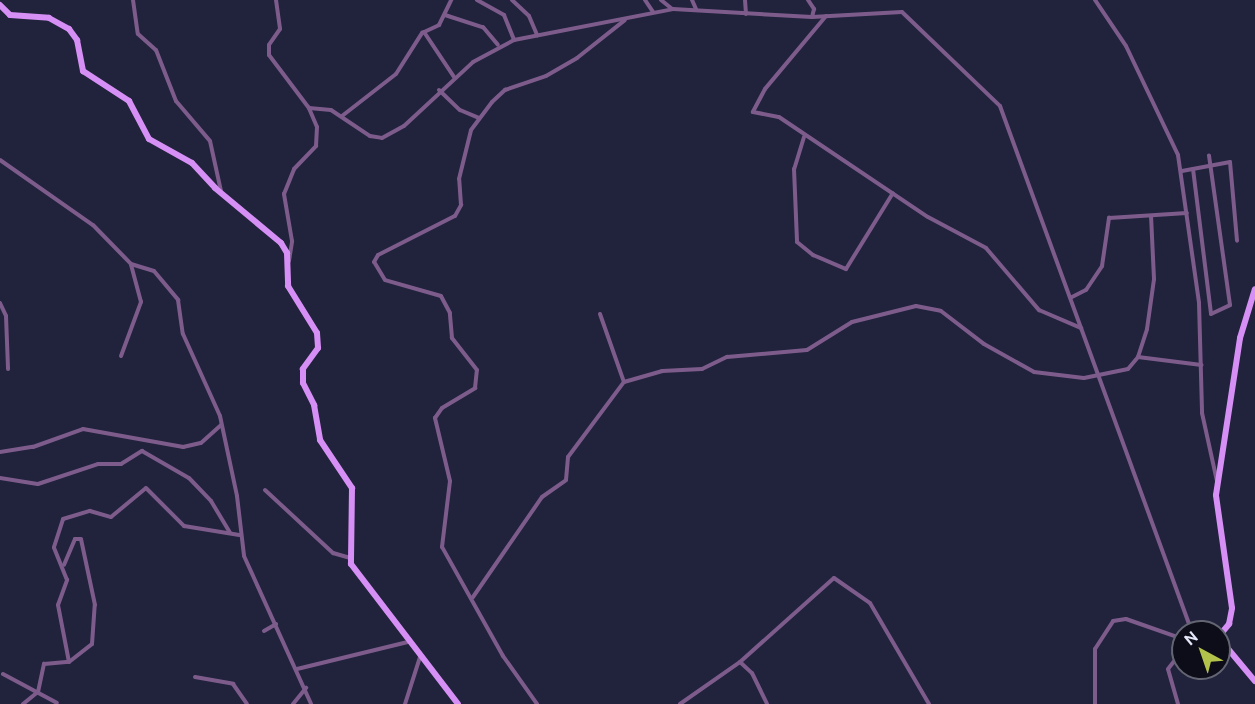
<!DOCTYPE html>
<html>
<head>
<meta charset="utf-8">
<style>
  body { margin:0 }
  #map { position:relative; width:1255px; height:704px; overflow:hidden; background:#21223c; font-family:Ubuntu,sans-serif }
  div>[style] { position:absolute }
  .minor>* { height:4px; margin:-2px; padding:0 2px; transform-origin:2px; border-radius:2px; background:#7d5c8c }
  .major>* { height:6px; margin:-3px; padding:0 3px; transform-origin:3px; border-radius:3px; background:#d68ff5 }
  span { translate:-50% -50%; white-space:nowrap; text-align:center; line-height:1.15; -webkit-text-stroke:4.5px #0d0d19; paint-order:stroke }
  .north { position:absolute; left:1171px; top:620px; width:60px; height:60px; box-sizing:border-box; background:#0d0d19; border:2px solid #646573; border-radius:50%; rotate:320deg; font-size:16px; font-weight:700; line-height:24px; text-align:center; color:#e6e8fa }
  .north::after { content:''; display:block; margin:auto; width:21px; height:27px; background:#b3c24b; clip-path:polygon(50% 0,100% 100%,50% 72%,0 100%) }
</style>
</head>
<body>
<div id="map">
  <div class="minor">
    <i style="left:133px;top:0;width:34px;rotate:82deg"></i>
    <i style="left:138px;top:34px;width:24px;rotate:42deg"></i>
    <i style="left:156px;top:50px;width:55px;rotate:68.6deg"></i>
    <i style="left:176px;top:101px;width:52px;rotate:49.6deg"></i>
    <i style="left:210px;top:141px;width:51px;rotate:77.6deg"></i>
    <i style="left:276px;top:0;width:29px;rotate:82deg"></i>
    <i style="left:280px;top:29px;width:19px;rotate:125deg"></i>
    <i style="left:269px;top:45px;width:10px;rotate:90deg"></i>
    <i style="left:269px;top:55px;width:66px;rotate:53deg"></i>
    <i style="left:477px;top:0;width:31px;rotate:29deg"></i>
    <i style="left:504px;top:15px;width:27px;rotate:68deg"></i>
    <i style="left:512px;top:0;width:23px;rotate:43deg"></i>
    <i style="left:529px;top:16px;width:21px;rotate:67deg"></i>
    <i style="left:645px;top:0;width:14px;rotate:56deg"></i>
    <i style="left:661px;top:0;width:14px;rotate:39deg"></i>
    <i style="left:692px;top:0;width:10px;rotate:66deg"></i>
    <i style="left:745px;top:0;width:14px;rotate:86deg"></i>
    <i style="left:808px;top:0;width:11px;rotate:56deg"></i>
    <i style="left:814px;top:9px;width:8px;rotate:104deg"></i>
    <i style="left:1095px;top:0;width:55px;rotate:56deg"></i>
    <i style="left:1126px;top:46px;width:121px;rotate:64.5deg"></i>
    <i style="left:1178px;top:155px;width:149px;rotate:81.9deg"></i>
    <i style="left:1199px;top:303px;width:110px;rotate:88.4deg"></i>
    <i style="left:1202px;top:413px;width:70px;rotate:77.6deg"></i>
    <i style="left:445px;top:15px;width:40px;rotate:18deg"></i>
    <i style="left:483px;top:27px;width:23px;rotate:50deg"></i>
    <i style="left:826px;top:16px;width:95px;rotate:129.9deg"></i>
    <i style="left:765px;top:89px;width:26px;rotate:118deg"></i>
    <i style="left:753px;top:112px;width:26px;rotate:11deg"></i>
    <i style="left:779px;top:117px;width:179px;rotate:33.9deg"></i>
    <i style="left:928px;top:217px;width:66px;rotate:28.1deg"></i>
    <i style="left:986px;top:248px;width:82px;rotate:49.5deg"></i>
    <i style="left:1039px;top:310px;width:46px;rotate:23.2deg"></i>
    <i style="left:424px;top:32px;width:54px;rotate:56.3deg"></i>
    <i style="left:439px;top:90px;width:29px;rotate:44deg"></i>
    <i style="left:460px;top:110px;width:21px;rotate:23deg"></i>
    <i style="left:342px;top:116px;width:68px;rotate:-37.9deg"></i>
    <i style="left:396px;top:74px;width:49px;rotate:-57.6deg"></i>
    <i style="left:422px;top:33px;width:19px;rotate:-25deg"></i>
    <i style="left:439px;top:25px;width:28px;rotate:-64deg"></i>
    <i style="left:804px;top:137px;width:34px;rotate:107deg"></i>
    <i style="left:794px;top:169px;width:73px;rotate:87.6deg"></i>
    <i style="left:797px;top:242px;width:21px;rotate:39deg"></i>
    <i style="left:813px;top:255px;width:36px;rotate:23deg"></i>
    <i style="left:846px;top:269px;width:89px;rotate:-58.3deg"></i>
    <i style="left:0;top:160px;width:113px;rotate:35deg"></i>
    <i style="left:93px;top:225px;width:54px;rotate:45.7deg"></i>
    <i style="left:131px;top:264px;width:24px;rotate:17deg"></i>
    <i style="left:154px;top:271px;width:38px;rotate:50deg"></i>
    <i style="left:178px;top:300px;width:34px;rotate:82deg"></i>
    <i style="left:183px;top:334px;width:90px;rotate:65.7deg"></i>
    <i style="left:220px;top:416px;width:82px;rotate:78deg"></i>
    <i style="left:237px;top:496px;width:60px;rotate:83.3deg"></i>
    <i style="left:244px;top:556px;width:162px;rotate:65.6deg"></i>
    <i style="left:1193px;top:169px;width:146px;rotate:82.9deg"></i>
    <i style="left:1211px;top:314px;width:21px;rotate:-25deg"></i>
    <i style="left:1230px;top:305px;width:151px;rotate:-98deg"></i>
    <i style="left:1182px;top:171px;width:49px;rotate:-10.6deg"></i>
    <i style="left:1230px;top:162px;width:79px;rotate:84.9deg"></i>
    <i style="left:289px;top:261px;width:20px;rotate:-81deg"></i>
    <i style="left:292px;top:241px;width:48px;rotate:-99.7deg"></i>
    <i style="left:284px;top:194px;width:27px;rotate:-68deg"></i>
    <i style="left:294px;top:169px;width:32px;rotate:-46deg"></i>
    <i style="left:316px;top:146px;width:19px;rotate:-87deg"></i>
    <i style="left:317px;top:127px;width:21px;rotate:-113deg"></i>
    <i style="left:309px;top:108px;width:22px;rotate:5deg"></i>
    <i style="left:331px;top:110px;width:47px;rotate:33.7deg"></i>
    <i style="left:370px;top:136px;width:12px;rotate:9deg"></i>
    <i style="left:382px;top:138px;width:25px;rotate:-29deg"></i>
    <i style="left:404px;top:126px;width:94px;rotate:-42.8deg"></i>
    <i style="left:473px;top:62px;width:47px;rotate:-28.2deg"></i>
    <i style="left:514px;top:40px;width:162px;rotate:-11deg"></i>
    <i style="left:673px;top:9px;width:139px;rotate:3.3deg"></i>
    <i style="left:812px;top:17px;width:90px;rotate:-3.2deg"></i>
    <i style="left:902px;top:12px;width:136px;rotate:43.8deg"></i>
    <i style="left:1000px;top:106px;width:560px;rotate:69.95deg"></i>
    <i style="left:1072px;top:297px;width:16px;rotate:-27deg"></i>
    <i style="left:1086px;top:290px;width:29px;rotate:-56deg"></i>
    <i style="left:1102px;top:266px;width:49px;rotate:-81.7deg"></i>
    <i style="left:1109px;top:218px;width:78px;rotate:-3.7deg"></i>
    <i style="left:0;top:303px;width:14px;rotate:65deg"></i>
    <i style="left:6px;top:316px;width:53px;rotate:87.8deg"></i>
    <i style="left:600px;top:314px;width:72px;rotate:70.6deg"></i>
    <i style="left:121px;top:356px;width:58px;rotate:-69.7deg"></i>
    <i style="left:141px;top:302px;width:39px;rotate:-105deg"></i>
    <i style="left:1138px;top:357px;width:64px;rotate:7.2deg"></i>
    <i style="left:0;top:452px;width:33px;rotate:-9deg"></i>
    <i style="left:33px;top:447px;width:53px;rotate:-19.8deg"></i>
    <i style="left:83px;top:429px;width:102px;rotate:10.2deg"></i>
    <i style="left:183px;top:447px;width:18px;rotate:-13deg"></i>
    <i style="left:201px;top:443px;width:27px;rotate:-42deg"></i>
    <i style="left:0;top:478px;width:38px;rotate:9deg"></i>
    <i style="left:38px;top:484px;width:63px;rotate:-18.4deg"></i>
    <i style="left:98px;top:464px;width:23px"></i>
    <i style="left:121px;top:464px;width:25px;rotate:-32deg"></i>
    <i style="left:142px;top:451px;width:54px;rotate:29.9deg"></i>
    <i style="left:189px;top:478px;width:32px;rotate:46deg"></i>
    <i style="left:211px;top:501px;width:37px;rotate:59deg"></i>
    <i style="left:265px;top:490px;width:93px;rotate:42.8deg"></i>
    <i style="left:333px;top:553px;width:18px;rotate:16deg"></i>
    <i style="left:473px;top:597px;width:121px;rotate:-55.4deg"></i>
    <i style="left:542px;top:497px;width:29px;rotate:-35deg"></i>
    <i style="left:566px;top:480px;width:23px;rotate:-85deg"></i>
    <i style="left:568px;top:457px;width:94px;rotate:-53.3deg"></i>
    <i style="left:624px;top:382px;width:40px;rotate:-16deg"></i>
    <i style="left:662px;top:371px;width:40px;rotate:-2.9deg"></i>
    <i style="left:702px;top:369px;width:28px;rotate:-26deg"></i>
    <i style="left:727px;top:357px;width:80px;rotate:-5deg"></i>
    <i style="left:807px;top:350px;width:53px;rotate:-31.9deg"></i>
    <i style="left:852px;top:322px;width:66px;rotate:-14deg"></i>
    <i style="left:916px;top:306px;width:25px;rotate:11deg"></i>
    <i style="left:941px;top:311px;width:54px;rotate:37.5deg"></i>
    <i style="left:984px;top:344px;width:57px;rotate:29.2deg"></i>
    <i style="left:1034px;top:372px;width:50px;rotate:6.8deg"></i>
    <i style="left:1084px;top:378px;width:45px;rotate:-11.6deg"></i>
    <i style="left:1128px;top:369px;width:16px;rotate:-50deg"></i>
    <i style="left:1138px;top:357px;width:29px;rotate:-72deg"></i>
    <i style="left:1147px;top:329px;width:50px;rotate:-82deg"></i>
    <i style="left:1154px;top:279px;width:63px;rotate:-92.7deg"></i>
    <i style="left:264px;top:631px;width:14px;rotate:-30deg"></i>
    <i style="left:69px;top:662px;width:58px;rotate:-100.9deg"></i>
    <i style="left:58px;top:605px;width:27px;rotate:-70deg"></i>
    <i style="left:67px;top:580px;width:35px;rotate:-112deg"></i>
    <i style="left:54px;top:547px;width:29px;rotate:-72deg"></i>
    <i style="left:63px;top:519px;width:28px;rotate:-17deg"></i>
    <i style="left:90px;top:511px;width:22px;rotate:16deg"></i>
    <i style="left:111px;top:517px;width:45px;rotate:-39.6deg"></i>
    <i style="left:146px;top:488px;width:54px;rotate:45deg"></i>
    <i style="left:184px;top:526px;width:56px;rotate:9.3deg"></i>
    <i style="left:740px;top:662px;width:16px;rotate:43deg"></i>
    <i style="left:752px;top:673px;width:34px;rotate:64deg"></i>
    <i style="left:297px;top:669px;width:114px;rotate:-13.7deg"></i>
    <i style="left:3px;top:674px;width:61px;rotate:28.2deg"></i>
    <i style="left:195px;top:677px;width:39px;rotate:10deg"></i>
    <i style="left:233px;top:684px;width:24px;rotate:55deg"></i>
    <i style="left:23px;top:704px;width:19px;rotate:-39deg"></i>
    <i style="left:38px;top:692px;width:29px;rotate:-78deg"></i>
    <i style="left:44px;top:664px;width:25px;rotate:-5deg"></i>
    <i style="left:69px;top:662px;width:29px;rotate:-38deg"></i>
    <i style="left:92px;top:644px;width:39px;rotate:-86deg"></i>
    <i style="left:95px;top:605px;width:67px;rotate:-102deg"></i>
    <i style="left:81px;top:539px;width:6px;rotate:180deg"></i>
    <i style="left:75px;top:539px;width:28px;rotate:113deg"></i>
    <i style="left:293px;top:704px;width:21px;rotate:-51deg"></i>
    <i style="left:405px;top:704px;width:49px;rotate:-72.3deg"></i>
    <i style="left:537px;top:704px;width:59px;rotate:-125.3deg"></i>
    <i style="left:503px;top:656px;width:125px;rotate:-119.2deg"></i>
    <i style="left:442px;top:547px;width:66px;rotate:-83.1deg"></i>
    <i style="left:450px;top:481px;width:65px;rotate:-103.4deg"></i>
    <i style="left:435px;top:418px;width:12px;rotate:-55deg"></i>
    <i style="left:442px;top:408px;width:39px;rotate:-31deg"></i>
    <i style="left:475px;top:388px;width:18px;rotate:-84deg"></i>
    <i style="left:477px;top:370px;width:41px;rotate:-128deg"></i>
    <i style="left:452px;top:338px;width:25px;rotate:-95deg"></i>
    <i style="left:450px;top:313px;width:19px;rotate:-118deg"></i>
    <i style="left:441px;top:296px;width:58px;rotate:-164.1deg"></i>
    <i style="left:385px;top:280px;width:21px;rotate:-121deg"></i>
    <i style="left:374px;top:262px;width:8px;rotate:-60deg"></i>
    <i style="left:378px;top:255px;width:86px;rotate:-26.9deg"></i>
    <i style="left:455px;top:216px;width:13px;rotate:-61deg"></i>
    <i style="left:461px;top:205px;width:26px;rotate:-94deg"></i>
    <i style="left:459px;top:179px;width:50px;rotate:-76.2deg"></i>
    <i style="left:471px;top:130px;width:35px;rotate:-53deg"></i>
    <i style="left:492px;top:102px;width:18px;rotate:-43deg"></i>
    <i style="left:505px;top:90px;width:43px;rotate:-18.9deg"></i>
    <i style="left:546px;top:76px;width:36px;rotate:-30deg"></i>
    <i style="left:577px;top:58px;width:61px;rotate:-38.4deg"></i>
    <i style="left:680px;top:704px;width:73px;rotate:-35deg"></i>
    <i style="left:740px;top:662px;width:126px;rotate:-41.8deg"></i>
    <i style="left:834px;top:578px;width:44px;rotate:34.8deg"></i>
    <i style="left:870px;top:603px;width:117px;rotate:59.7deg"></i>
    <i style="left:1095px;top:704px;width:55px;rotate:-90deg"></i>
    <i style="left:1095px;top:649px;width:33px;rotate:-57deg"></i>
    <i style="left:1113px;top:621px;width:13px;rotate:-9deg"></i>
    <i style="left:1126px;top:619px;width:60px;rotate:19.3deg"></i>
    <i style="left:1178px;top:704px;width:36px;rotate:-106deg"></i>
    <i style="left:1168px;top:669px;width:24px;rotate:-52deg"></i>
  </div>
  <div class="major">
    <i style="left:0;top:5px;width:14px;rotate:45deg"></i>
    <i style="left:10px;top:15px;width:39px;rotate:4deg"></i>
    <i style="left:49px;top:18px;width:23px;rotate:29deg"></i>
    <i style="left:69px;top:29px;width:14px;rotate:54deg"></i>
    <i style="left:77px;top:40px;width:32px;rotate:79deg"></i>
    <i style="left:83px;top:71px;width:55px;rotate:33.1deg"></i>
    <i style="left:129px;top:101px;width:43px;rotate:62.2deg"></i>
    <i style="left:149px;top:139px;width:49px;rotate:29.2deg"></i>
    <i style="left:192px;top:163px;width:34px;rotate:47deg"></i>
    <i style="left:215px;top:188px;width:86px;rotate:39.8deg"></i>
    <i style="left:281px;top:243px;width:12px;rotate:59deg"></i>
    <i style="left:287px;top:253px;width:33px;rotate:88deg"></i>
    <i style="left:288px;top:286px;width:55px;rotate:58.3deg"></i>
    <i style="left:317px;top:333px;width:15px;rotate:86deg"></i>
    <i style="left:318px;top:348px;width:26px;rotate:126deg"></i>
    <i style="left:303px;top:369px;width:14px;rotate:90deg"></i>
    <i style="left:303px;top:383px;width:25px;rotate:63deg"></i>
    <i style="left:314px;top:405px;width:36px;rotate:80deg"></i>
    <i style="left:320px;top:440px;width:58px;rotate:56.3deg"></i>
    <i style="left:352px;top:488px;width:76px;rotate:90.8deg"></i>
    <i style="left:351px;top:564px;width:176px;rotate:52.6deg"></i>
    <i style="left:1219px;top:636px;width:16px;rotate:-50deg"></i>
    <i style="left:1229px;top:624px;width:16px;rotate:-79deg"></i>
    <i style="left:1232px;top:608px;width:114px;rotate:-98.1deg"></i>
    <i style="left:1216px;top:495px;width:159px;rotate:-81.3deg"></i>
    <i style="left:1240px;top:338px;width:51px;rotate:-73deg"></i>
    <i style="left:1219px;top:638px;width:56px;rotate:50.1deg"></i>
  </div>
  <div class="north">N</div>
</div>
</body>
</html>
